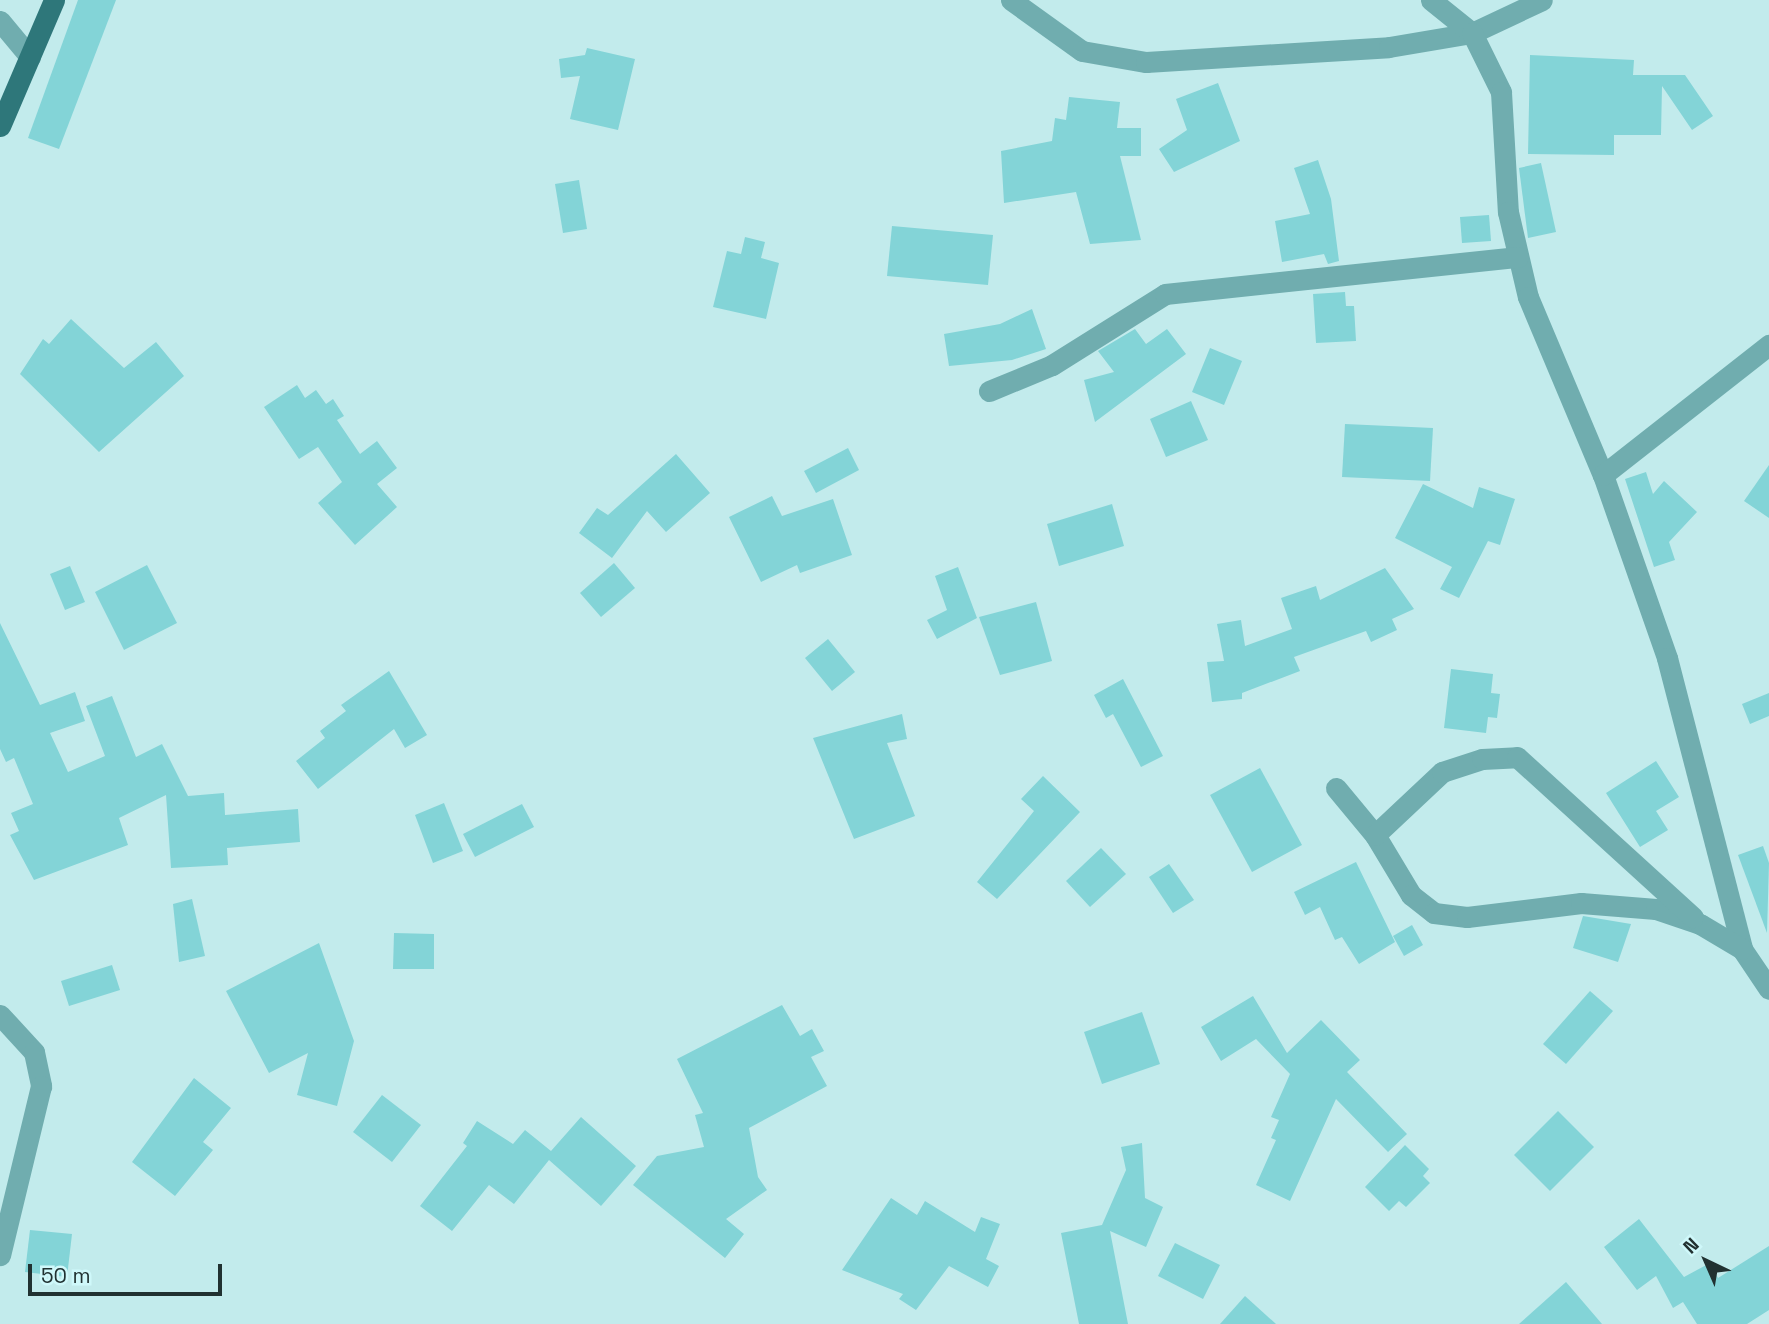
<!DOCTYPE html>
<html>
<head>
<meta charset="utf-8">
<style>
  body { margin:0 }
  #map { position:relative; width:1769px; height:1324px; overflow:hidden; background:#c2ebec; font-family:"Space Grotesk",sans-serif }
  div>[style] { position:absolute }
  .building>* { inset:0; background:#83d4d7 }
  .minor>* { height:21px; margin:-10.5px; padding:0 10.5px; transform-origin:10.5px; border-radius:10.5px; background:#70adaf }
  .major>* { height:21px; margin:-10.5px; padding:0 10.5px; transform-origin:10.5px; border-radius:10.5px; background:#2e777a }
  span { translate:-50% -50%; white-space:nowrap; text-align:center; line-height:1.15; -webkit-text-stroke:5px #cff8fa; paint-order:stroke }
  .north { position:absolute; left:1671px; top:1226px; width:70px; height:70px; -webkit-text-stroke:5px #cff8fa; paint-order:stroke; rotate:316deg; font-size:19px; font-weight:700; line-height:28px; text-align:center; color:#213131 }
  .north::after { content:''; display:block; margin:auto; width:24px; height:32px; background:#213131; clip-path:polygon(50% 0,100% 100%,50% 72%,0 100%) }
  .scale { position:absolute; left:28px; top:1264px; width:194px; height:32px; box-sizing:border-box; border:4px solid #213131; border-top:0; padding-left:9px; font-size:21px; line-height:24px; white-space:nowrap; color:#213131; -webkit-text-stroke:5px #cff8fa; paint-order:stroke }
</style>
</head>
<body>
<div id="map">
  <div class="building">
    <i style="clip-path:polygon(78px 0,116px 0,59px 149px,28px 138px)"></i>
    <i style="clip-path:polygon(587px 48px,635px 59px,618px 130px,570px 119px,580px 76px,561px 78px,559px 59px,585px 55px)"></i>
    <i style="clip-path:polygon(1530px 55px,1634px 60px,1633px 75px,1685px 75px,1713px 116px,1692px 130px,1662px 86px,1661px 135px,1614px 135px,1614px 155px,1528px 154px)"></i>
    <i style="clip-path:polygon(1218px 83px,1240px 141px,1174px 172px,1159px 149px,1187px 130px,1176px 99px)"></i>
    <i style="clip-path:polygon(1069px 97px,1120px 102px,1117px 128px,1141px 128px,1141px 156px,1120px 156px,1141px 240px,1090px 244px,1076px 192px,1004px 203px,1001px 151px,1052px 141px,1055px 118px,1066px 120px)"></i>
    <i style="clip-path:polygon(1318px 160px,1331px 199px,1339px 261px,1328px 264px,1324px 254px,1282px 262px,1275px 221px,1310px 214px,1294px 168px)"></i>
    <i style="clip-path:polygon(1541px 163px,1556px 232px,1528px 238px,1519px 168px)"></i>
    <i style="clip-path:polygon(579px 180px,587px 229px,563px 233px,555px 184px)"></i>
    <i style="clip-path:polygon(1489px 215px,1491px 241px,1462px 243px,1460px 217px)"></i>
    <i style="clip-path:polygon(892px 226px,993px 235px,988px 285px,887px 276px)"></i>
    <i style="clip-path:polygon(745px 237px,765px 242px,761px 258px,779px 263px,766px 319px,713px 307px,727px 251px,741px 254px)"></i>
    <i style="clip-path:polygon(1345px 292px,1346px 306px,1354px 306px,1356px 341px,1316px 343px,1313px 294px)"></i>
    <i style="clip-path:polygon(1032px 309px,1046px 349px,1012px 360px,949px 366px,944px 334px,1000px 324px)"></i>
    <i style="clip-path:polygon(71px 319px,124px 368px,156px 342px,184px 376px,99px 452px,20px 374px,43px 339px,49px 344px)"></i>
    <i style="clip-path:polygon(1135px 329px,1146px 344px,1167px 329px,1186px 354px,1095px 422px,1084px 380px,1114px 372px,1098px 351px)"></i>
    <i style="clip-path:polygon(1210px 348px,1242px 361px,1224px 405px,1192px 392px)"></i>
    <i style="clip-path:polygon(297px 385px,305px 398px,316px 390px,326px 404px,333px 399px,344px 416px,337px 420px,360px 454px,377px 441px,397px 468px,377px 484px,397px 507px,355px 545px,318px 503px,342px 482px,318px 447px,299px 459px,264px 407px)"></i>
    <i style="clip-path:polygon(1191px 401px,1208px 440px,1166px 457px,1150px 419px)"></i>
    <i style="clip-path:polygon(1345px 424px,1433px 428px,1430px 481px,1342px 477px)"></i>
    <i style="clip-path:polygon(848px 448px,859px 470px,816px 493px,804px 471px)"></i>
    <i style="clip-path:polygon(676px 454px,710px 493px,666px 532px,647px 511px,612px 558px,579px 533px,597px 508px,608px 515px)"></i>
    <i style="clip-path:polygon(1769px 465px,1769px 518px,1744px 501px)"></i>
    <i style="clip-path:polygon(1646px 472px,1653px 494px,1664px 481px,1697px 512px,1669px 542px,1675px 560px,1654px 567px,1625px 479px)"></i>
    <i style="clip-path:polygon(1423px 484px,1473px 508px,1479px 487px,1515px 499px,1500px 545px,1488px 541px,1459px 598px,1440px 589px,1452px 567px,1395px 538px)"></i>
    <i style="clip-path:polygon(772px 496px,782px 516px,833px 499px,852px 555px,800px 573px,797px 565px,761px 582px,729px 517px)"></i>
    <i style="clip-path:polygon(1112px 504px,1124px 546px,1059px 566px,1047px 524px)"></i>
    <i style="clip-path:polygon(614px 563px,635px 588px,601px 617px,580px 593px)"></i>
    <i style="clip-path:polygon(147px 565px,177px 623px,124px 650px,95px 592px)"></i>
    <i style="clip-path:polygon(70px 566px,85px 602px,65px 610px,50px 574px)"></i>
    <i style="clip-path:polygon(958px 567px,977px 618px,937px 639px,927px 620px,947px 610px,935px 576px)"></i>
    <i style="clip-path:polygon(1385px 568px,1414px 609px,1392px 619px,1397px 630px,1371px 642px,1366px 631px,1294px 657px,1300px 671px,1242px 693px,1242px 699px,1212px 702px,1207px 662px,1224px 661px,1217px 624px,1241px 620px,1245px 646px,1292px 629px,1281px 598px,1316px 586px,1320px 600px)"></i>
    <i style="clip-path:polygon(1036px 602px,1052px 661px,1000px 675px,979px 617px)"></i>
    <i style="clip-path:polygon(0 623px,40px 705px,75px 692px,85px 721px,50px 733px,68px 772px,105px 756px,86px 706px,112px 696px,136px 757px,162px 744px,188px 796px,224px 793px,225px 815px,298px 809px,300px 842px,227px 848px,228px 865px,171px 868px,166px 795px,119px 818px,128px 845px,34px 880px,10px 835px,19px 831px,11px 813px,33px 804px,14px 758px,6px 762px,0 749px)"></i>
    <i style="clip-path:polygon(828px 639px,855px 672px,832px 691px,805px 658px)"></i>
    <i style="clip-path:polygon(1451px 669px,1493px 674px,1491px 693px,1500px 694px,1497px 718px,1488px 717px,1486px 733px,1444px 728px)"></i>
    <i style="clip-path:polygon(389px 671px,427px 735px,405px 748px,394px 729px,318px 789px,296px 761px,325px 738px,320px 731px,346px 711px,341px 705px)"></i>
    <i style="clip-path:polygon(1123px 679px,1163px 756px,1141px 767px,1113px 714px,1106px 718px,1094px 695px)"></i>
    <i style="clip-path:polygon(1769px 693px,1769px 716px,1750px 724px,1742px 704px)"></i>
    <i style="clip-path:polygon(902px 714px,907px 739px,887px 743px,915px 816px,854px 839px,813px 738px)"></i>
    <i style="clip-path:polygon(1656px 761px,1679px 797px,1656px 811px,1668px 830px,1640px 847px,1606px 793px)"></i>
    <i style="clip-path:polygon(1260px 768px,1302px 845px,1252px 872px,1210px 795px)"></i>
    <i style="clip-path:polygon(1043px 776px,1080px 812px,997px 899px,977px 882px,1034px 811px,1021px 799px)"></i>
    <i style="clip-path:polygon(444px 803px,463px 851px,433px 863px,415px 815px)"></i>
    <i style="clip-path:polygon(522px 804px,534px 827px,475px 857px,463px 834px)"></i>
    <i style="clip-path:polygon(1763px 846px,1769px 863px,1767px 933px,1738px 855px)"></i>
    <i style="clip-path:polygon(1101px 848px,1126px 874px,1090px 907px,1066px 881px)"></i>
    <i style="clip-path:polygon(1356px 862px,1395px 942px,1359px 964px,1342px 937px,1335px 940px,1320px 907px,1305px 915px,1294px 892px)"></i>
    <i style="clip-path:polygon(1169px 864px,1194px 900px,1173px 913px,1149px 877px)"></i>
    <i style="clip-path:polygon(192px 899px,205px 956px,179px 962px,173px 904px)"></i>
    <i style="clip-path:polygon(1583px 916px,1631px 924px,1618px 962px,1573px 948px)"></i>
    <i style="clip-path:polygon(1412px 925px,1423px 945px,1404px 956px,1393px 936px)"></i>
    <i style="clip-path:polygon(394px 933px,434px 934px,434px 969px,393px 969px)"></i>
    <i style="clip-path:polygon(319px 943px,354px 1041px,337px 1106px,297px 1095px,308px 1053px,269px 1073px,226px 991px)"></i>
    <i style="clip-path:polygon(112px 965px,120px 990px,69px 1006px,61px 981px)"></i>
    <i style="clip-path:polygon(1590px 991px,1613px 1011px,1566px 1064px,1543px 1044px)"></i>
    <i style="clip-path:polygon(1253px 996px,1287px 1053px,1321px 1020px,1360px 1060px,1347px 1072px,1407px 1134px,1388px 1152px,1336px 1099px,1290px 1201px,1256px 1185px,1276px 1140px,1271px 1138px,1279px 1120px,1271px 1117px,1290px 1074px,1256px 1039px,1221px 1061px,1201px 1027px)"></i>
    <i style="clip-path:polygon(782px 1005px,800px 1036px,812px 1029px,824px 1051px,811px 1057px,827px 1086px,749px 1128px,758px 1177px,767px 1190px,726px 1219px,744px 1234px,725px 1258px,633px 1185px,657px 1156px,704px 1147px,695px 1115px,703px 1113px,677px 1059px)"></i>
    <i style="clip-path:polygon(1142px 1012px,1160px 1064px,1102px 1084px,1084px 1032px)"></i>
    <i style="clip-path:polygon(194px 1078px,231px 1108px,203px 1142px,213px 1150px,175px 1196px,132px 1162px)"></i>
    <i style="clip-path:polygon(382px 1095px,421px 1125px,392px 1162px,353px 1132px)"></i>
    <i style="clip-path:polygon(1558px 1111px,1594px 1147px,1550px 1191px,1514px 1155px)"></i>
    <i style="clip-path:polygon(581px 1117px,636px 1166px,601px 1206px,549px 1160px,514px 1204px,489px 1185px,452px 1231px,420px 1206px,467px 1146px,463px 1143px,477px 1121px,513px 1144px,525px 1130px,551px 1151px)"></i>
    <i style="clip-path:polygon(1142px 1143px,1145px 1198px,1163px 1207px,1146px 1247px,1110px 1231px,1128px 1324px,1079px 1324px,1061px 1233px,1102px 1225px,1126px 1170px,1121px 1147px)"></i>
    <i style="clip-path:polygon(1405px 1145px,1429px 1169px,1423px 1176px,1430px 1183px,1406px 1207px,1399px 1201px,1389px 1211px,1365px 1187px)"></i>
    <i style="clip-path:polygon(891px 1198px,917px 1215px,925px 1201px,975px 1232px,981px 1217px,1000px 1224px,986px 1259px,999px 1266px,988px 1287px,949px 1266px,916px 1310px,899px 1299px,903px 1294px,842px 1270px)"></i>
    <i style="clip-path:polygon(1639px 1219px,1684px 1277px,1710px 1263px,1718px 1278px,1769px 1246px,1769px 1310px,1747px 1324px,1697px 1324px,1683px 1302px,1673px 1308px,1656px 1276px,1637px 1290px,1604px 1247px)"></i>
    <i style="clip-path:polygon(30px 1230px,72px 1234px,67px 1277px,25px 1272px)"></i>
    <i style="clip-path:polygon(1175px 1243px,1220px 1265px,1203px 1299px,1158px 1276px)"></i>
    <i style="clip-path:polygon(1566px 1282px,1602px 1324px,1519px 1324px)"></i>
    <i style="clip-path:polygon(1245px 1296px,1276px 1324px,1220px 1324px)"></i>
  </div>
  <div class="minor">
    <i style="left:1011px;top:0;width:87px;rotate:35.7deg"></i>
    <i style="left:1082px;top:51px;width:65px;rotate:9.8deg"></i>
    <i style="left:1146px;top:62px;width:243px;rotate:-3.5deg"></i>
    <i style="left:1389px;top:47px;width:84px;rotate:-9.6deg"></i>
    <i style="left:1472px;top:33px;width:77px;rotate:-25.2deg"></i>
    <i style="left:1431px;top:0;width:53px;rotate:38.8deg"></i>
    <i style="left:1472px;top:33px;width:66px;rotate:63.8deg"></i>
    <i style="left:1501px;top:92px;width:120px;rotate:86.7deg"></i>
    <i style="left:1508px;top:212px;width:87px;rotate:76.8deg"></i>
    <i style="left:1528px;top:297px;width:193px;rotate:67.2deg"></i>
    <i style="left:1603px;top:475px;width:194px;rotate:70.7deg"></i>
    <i style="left:1667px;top:658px;width:301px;rotate:75.5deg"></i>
    <i style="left:1742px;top:949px;width:48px;rotate:56deg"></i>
    <i style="left:0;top:21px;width:47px;rotate:50.2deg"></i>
    <i style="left:989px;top:391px;width:68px;rotate:-22.4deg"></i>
    <i style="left:1052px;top:365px;width:133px;rotate:-32.1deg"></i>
    <i style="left:1165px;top:294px;width:355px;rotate:-6deg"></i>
    <i style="left:1603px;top:475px;width:211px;rotate:-38.1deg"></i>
    <i style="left:1336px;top:788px;width:61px;rotate:50.3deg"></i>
    <i style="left:1375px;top:835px;width:70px;rotate:59deg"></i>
    <i style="left:1411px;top:895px;width:29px;rotate:38deg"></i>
    <i style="left:1434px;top:913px;width:33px;rotate:7deg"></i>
    <i style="left:1467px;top:917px;width:115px;rotate:-7deg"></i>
    <i style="left:1581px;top:903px;width:75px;rotate:4.6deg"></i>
    <i style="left:1656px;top:909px;width:46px;rotate:18.8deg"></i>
    <i style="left:1700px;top:924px;width:49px;rotate:30.8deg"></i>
    <i style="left:1375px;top:835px;width:92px;rotate:-43.2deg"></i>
    <i style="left:1442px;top:772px;width:42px;rotate:-18deg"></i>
    <i style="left:1482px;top:759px;width:35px;rotate:-3deg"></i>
    <i style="left:1517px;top:757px;width:238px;rotate:42.3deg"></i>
    <i style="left:0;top:1015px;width:50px;rotate:47.4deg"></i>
    <i style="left:34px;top:1052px;width:35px;rotate:78deg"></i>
    <i style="left:41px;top:1086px;width:174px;rotate:103.6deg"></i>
  </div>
  <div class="major">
    <i style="left:0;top:126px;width:137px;rotate:-66.8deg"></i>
  </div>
  <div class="north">N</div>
  <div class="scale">50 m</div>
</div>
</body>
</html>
